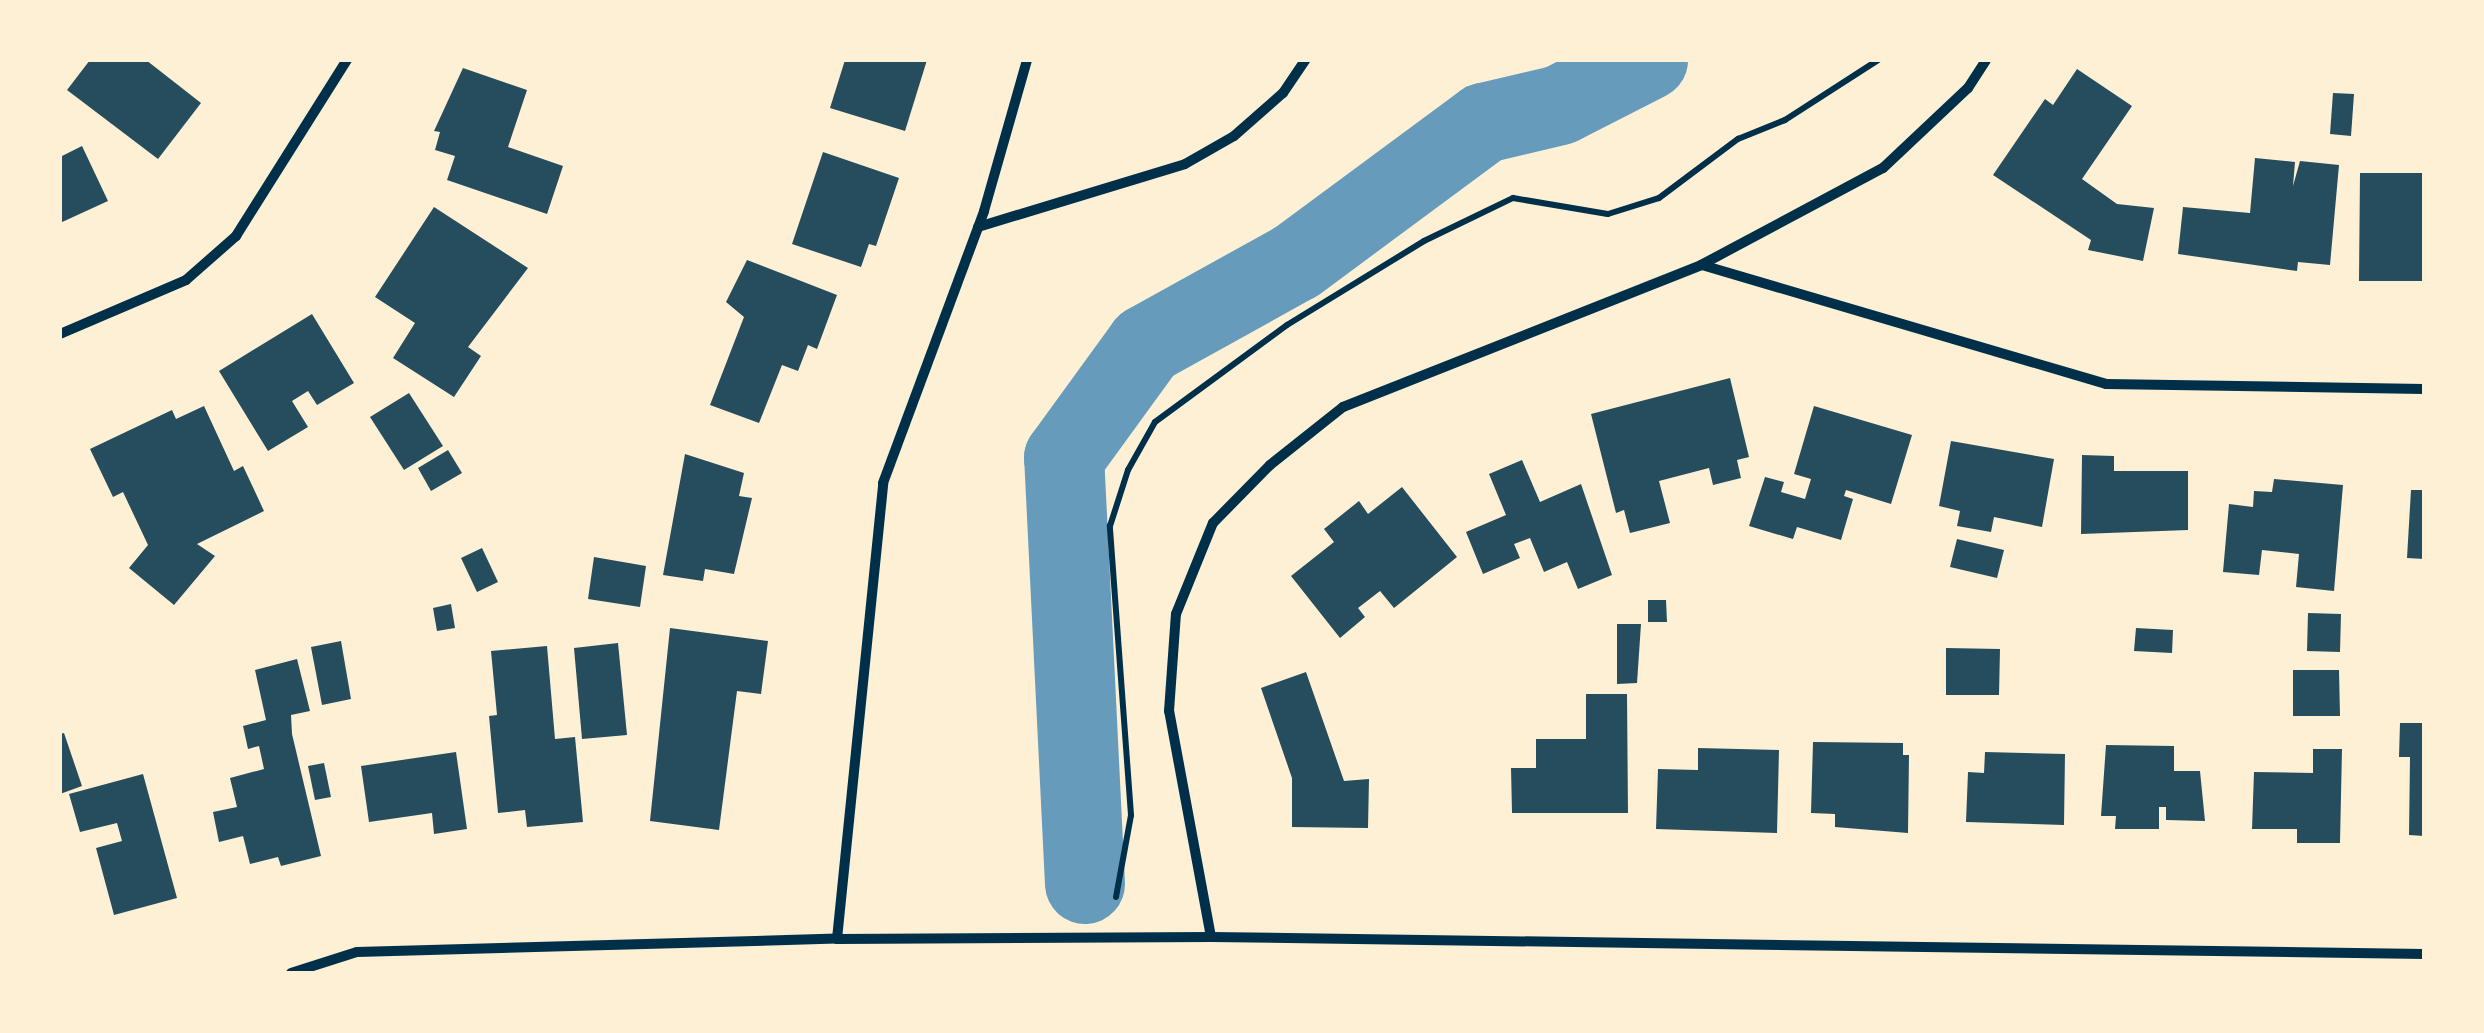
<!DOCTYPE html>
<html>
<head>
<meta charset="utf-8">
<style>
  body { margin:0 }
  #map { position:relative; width:2484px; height:1033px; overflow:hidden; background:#fdf0d5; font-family:"Roboto Condensed",sans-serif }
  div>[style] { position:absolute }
  .river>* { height:80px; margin:-40px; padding:0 40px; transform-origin:40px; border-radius:40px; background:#669bbc }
  .building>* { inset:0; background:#264d5e }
  .path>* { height:6px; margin:-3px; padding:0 3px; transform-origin:3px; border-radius:3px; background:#003049 }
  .minor>* { height:10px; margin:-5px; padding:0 5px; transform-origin:5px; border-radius:5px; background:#003049 }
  span { translate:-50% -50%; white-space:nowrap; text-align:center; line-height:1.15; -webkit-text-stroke:10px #fdf0d5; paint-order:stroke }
  .frame { position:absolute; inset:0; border:62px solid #fdf0d5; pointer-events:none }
</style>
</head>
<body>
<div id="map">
  <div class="river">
    <i style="left:1085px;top:884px;width:427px;rotate:-92.8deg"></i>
    <i style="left:1064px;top:458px;width:140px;rotate:-54deg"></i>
    <i style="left:1146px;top:345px;width:171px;rotate:-29deg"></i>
    <i style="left:1296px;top:262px;width:234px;rotate:-36.5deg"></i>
    <i style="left:1484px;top:123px;width:78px;rotate:-13.3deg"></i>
    <i style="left:1560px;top:105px;width:99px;rotate:-27.1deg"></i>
  </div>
  <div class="building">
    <i style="clip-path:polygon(90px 60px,146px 60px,201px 103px,158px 159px,67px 90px)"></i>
    <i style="clip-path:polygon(845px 60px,927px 60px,905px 131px,830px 108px)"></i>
    <i style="clip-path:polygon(463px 68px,527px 90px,508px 147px,563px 166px,547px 214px,447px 180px,455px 156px,435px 150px,440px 132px,434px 131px)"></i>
    <i style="clip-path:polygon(2077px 69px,2132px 106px,2082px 179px,2117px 204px,2154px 208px,2143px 261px,2088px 250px,2091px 240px,1993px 175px,2045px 99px,2053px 105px)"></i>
    <i style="clip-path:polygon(2333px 93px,2354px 94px,2351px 136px,2330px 134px)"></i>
    <i style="clip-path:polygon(82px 146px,108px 201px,60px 223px,60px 157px)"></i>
    <i style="clip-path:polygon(823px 152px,899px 178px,876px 246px,869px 244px,861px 267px,792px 244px)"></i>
    <i style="clip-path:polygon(2255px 158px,2295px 162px,2293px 186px,2300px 161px,2339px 165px,2330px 265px,2298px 262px,2297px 271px,2178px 254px,2183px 207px,2250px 213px)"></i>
    <i style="clip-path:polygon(2360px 173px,2424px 173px,2423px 281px,2359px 281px)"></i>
    <i style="clip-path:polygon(434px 207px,528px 268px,468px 347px,481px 356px,454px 397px,393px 358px,415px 323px,375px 297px)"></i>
    <i style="clip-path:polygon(747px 260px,837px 295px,817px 349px,808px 345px,798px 371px,782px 365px,759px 423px,710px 405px,744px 317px,726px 302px)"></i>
    <i style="clip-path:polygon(312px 314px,354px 383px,317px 405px,308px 391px,292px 401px,308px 427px,268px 451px,219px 371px)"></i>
    <i style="clip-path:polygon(1730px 378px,1749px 457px,1737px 460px,1741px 478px,1713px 485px,1709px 468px,1659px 481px,1670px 523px,1630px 533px,1624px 510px,1616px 513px,1591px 414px)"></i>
    <i style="clip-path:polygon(409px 393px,443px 446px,404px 470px,370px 417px)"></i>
    <i style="clip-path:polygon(204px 406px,234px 471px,243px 466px,264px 511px,197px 544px,215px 556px,174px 605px,129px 568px,148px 545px,123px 492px,113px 497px,90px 449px,172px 410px,176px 419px)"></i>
    <i style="clip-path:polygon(1814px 406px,1912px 435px,1891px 504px,1846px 490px,1844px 496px,1853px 499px,1841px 540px,1797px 527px,1793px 539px,1749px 526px,1765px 477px,1784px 482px,1781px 492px,1805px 499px,1811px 479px,1794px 474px)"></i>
    <i style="clip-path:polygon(1951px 441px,2054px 459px,2042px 527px,1994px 517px,1991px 532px,1957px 526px,1960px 511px,1939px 506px)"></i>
    <i style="clip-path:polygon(448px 450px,462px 473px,431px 491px,418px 468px)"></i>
    <i style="clip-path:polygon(685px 454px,744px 473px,739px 496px,752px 498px,734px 574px,705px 569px,703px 581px,663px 575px)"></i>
    <i style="clip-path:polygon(2082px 455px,2114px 456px,2114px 471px,2188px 471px,2188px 530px,2081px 534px)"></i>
    <i style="clip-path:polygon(1522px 460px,1540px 502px,1581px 484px,1612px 575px,1578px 589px,1567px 562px,1544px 572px,1530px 538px,1514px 544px,1520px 558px,1483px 574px,1466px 532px,1506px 515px,1489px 474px)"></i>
    <i style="clip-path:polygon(2274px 479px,2343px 485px,2334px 591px,2296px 587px,2299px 554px,2262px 550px,2259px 575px,2223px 572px,2229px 504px,2253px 507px,2254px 491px,2272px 492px)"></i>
    <i style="clip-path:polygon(1402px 487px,1457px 557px,1394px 608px,1380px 591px,1358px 608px,1365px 617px,1340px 638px,1291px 576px,1334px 542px,1324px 529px,1359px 501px,1368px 514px)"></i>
    <i style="clip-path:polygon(2411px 490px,2424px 490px,2424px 559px,2407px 558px)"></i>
    <i style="clip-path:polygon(1957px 539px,2004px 550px,1997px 578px,1950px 567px)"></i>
    <i style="clip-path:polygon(482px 548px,498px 582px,477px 592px,461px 558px)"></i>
    <i style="clip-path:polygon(594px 557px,646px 566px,640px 607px,588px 599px)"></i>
    <i style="clip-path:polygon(1648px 600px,1666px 600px,1667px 622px,1648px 622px)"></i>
    <i style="clip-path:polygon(451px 604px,455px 628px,437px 631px,433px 608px)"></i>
    <i style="clip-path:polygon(2308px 613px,2341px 614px,2340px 652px,2307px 651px)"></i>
    <i style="clip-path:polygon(1617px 624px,1641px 624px,1637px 683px,1617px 684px)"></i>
    <i style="clip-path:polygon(670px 628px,768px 641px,761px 694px,737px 691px,719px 830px,650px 821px)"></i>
    <i style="clip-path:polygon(2136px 628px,2173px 630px,2172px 653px,2134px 651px)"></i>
    <i style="clip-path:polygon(341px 641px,351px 699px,322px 705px,311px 647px)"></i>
    <i style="clip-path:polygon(618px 643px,627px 735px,582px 739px,574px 648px)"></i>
    <i style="clip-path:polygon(547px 646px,555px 739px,575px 737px,583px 822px,527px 827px,525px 810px,498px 813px,489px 716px,497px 715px,491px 651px)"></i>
    <i style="clip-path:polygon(1946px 648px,2000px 649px,1999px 695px,1946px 695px)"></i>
    <i style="clip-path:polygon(297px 659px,310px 711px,291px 715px,292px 734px,321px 856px,281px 866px,278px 857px,250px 864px,243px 836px,219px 842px,213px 812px,237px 807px,230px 778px,264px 769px,259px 746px,248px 749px,243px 726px,266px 720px,255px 670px)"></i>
    <i style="clip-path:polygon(2293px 670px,2339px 670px,2340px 716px,2293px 716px)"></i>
    <i style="clip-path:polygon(1306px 672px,1344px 781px,1369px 779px,1368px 828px,1292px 827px,1292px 778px,1261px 688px)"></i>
    <i style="clip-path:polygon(1586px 694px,1627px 694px,1628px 813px,1512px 813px,1511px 768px,1536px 768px,1536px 739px,1586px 739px)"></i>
    <i style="clip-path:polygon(2400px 723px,2424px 723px,2424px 836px,2409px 835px,2410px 757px,2399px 757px)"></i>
    <i style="clip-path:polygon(64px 733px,82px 786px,60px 794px,60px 734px)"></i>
    <i style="clip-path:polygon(1813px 742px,1903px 743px,1903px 755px,1909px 755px,1908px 833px,1835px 827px,1835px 814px,1811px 813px)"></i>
    <i style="clip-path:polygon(2106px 745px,2174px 746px,2174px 771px,2200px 771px,2205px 821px,2166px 820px,2166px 807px,2159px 807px,2159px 829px,2115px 829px,2116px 816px,2101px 816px)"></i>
    <i style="clip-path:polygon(1698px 748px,1779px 750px,1777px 833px,1656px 829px,1658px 769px,1698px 770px)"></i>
    <i style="clip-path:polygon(2313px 749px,2342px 749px,2340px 843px,2297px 843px,2297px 829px,2252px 829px,2254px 772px,2313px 773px)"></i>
    <i style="clip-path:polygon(456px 752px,467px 829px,434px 834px,432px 813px,369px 822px,361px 766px)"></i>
    <i style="clip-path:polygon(1985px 752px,2065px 754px,2064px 825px,1966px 822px,1968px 772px,1984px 773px)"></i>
    <i style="clip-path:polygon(324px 763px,331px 797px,315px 800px,308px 766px)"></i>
    <i style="clip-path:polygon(143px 774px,177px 898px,114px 915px,96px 848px,122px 841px,117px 823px,80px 832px,69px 794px)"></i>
  </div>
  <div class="path">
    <i style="left:1116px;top:897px;width:83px;rotate:-79.6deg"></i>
    <i style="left:1131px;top:815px;width:290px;rotate:-94.2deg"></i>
    <i style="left:1110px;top:526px;width:59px;rotate:-72.2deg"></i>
    <i style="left:1128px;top:470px;width:55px;rotate:-60.6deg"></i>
    <i style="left:1155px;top:422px;width:164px;rotate:-36.3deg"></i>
    <i style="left:1287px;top:325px;width:161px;rotate:-31.5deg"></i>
    <i style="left:1424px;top:241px;width:99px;rotate:-25.8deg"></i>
    <i style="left:1513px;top:198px;width:96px;rotate:9.6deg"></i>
    <i style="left:1608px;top:214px;width:53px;rotate:-17.4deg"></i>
    <i style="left:1659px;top:198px;width:99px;rotate:-36.8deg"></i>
    <i style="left:1738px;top:139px;width:51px;rotate:-22deg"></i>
    <i style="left:1785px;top:120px;width:111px;rotate:-32.8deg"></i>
  </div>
  <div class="minor">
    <i style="left:978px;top:227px;width:216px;rotate:-16.9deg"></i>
    <i style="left:1185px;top:164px;width:56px;rotate:-29.7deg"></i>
    <i style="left:1234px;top:136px;width:65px;rotate:-41.3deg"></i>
    <i style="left:1283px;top:93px;width:40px;rotate:-56deg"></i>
    <i style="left:1702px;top:265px;width:421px;rotate:16.4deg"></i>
    <i style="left:2106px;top:384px;width:318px;rotate:0.9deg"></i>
    <i style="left:60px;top:334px;width:137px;rotate:-23.2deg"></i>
    <i style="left:186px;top:280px;width:67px;rotate:-41.3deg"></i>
    <i style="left:236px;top:236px;width:208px;rotate:-57.8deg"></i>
    <i style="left:1211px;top:937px;width:230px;rotate:-100.5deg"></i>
    <i style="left:1169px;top:711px;width:97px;rotate:-85.9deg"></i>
    <i style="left:1176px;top:614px;width:98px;rotate:-67.9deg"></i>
    <i style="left:1213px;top:523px;width:81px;rotate:-45.5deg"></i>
    <i style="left:1270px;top:465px;width:93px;rotate:-38.5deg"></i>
    <i style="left:1343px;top:407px;width:385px;rotate:-21.6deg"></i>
    <i style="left:1701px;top:265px;width:206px;rotate:-28.1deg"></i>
    <i style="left:1883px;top:168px;width:117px;rotate:-43.3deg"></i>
    <i style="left:1968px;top:88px;width:33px;rotate:-57deg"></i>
    <i style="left:837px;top:939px;width:458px;rotate:-84.2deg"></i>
    <i style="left:883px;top:483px;width:290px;rotate:-69.6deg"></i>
    <i style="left:984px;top:211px;width:157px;rotate:-74.1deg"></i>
    <i style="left:291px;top:973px;width:69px;rotate:-17.7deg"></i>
    <i style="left:357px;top:952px;width:480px;rotate:-1.6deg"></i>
    <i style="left:837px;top:939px;width:374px;rotate:-0.3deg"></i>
    <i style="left:1211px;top:937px;width:1213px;rotate:0.8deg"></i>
  </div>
  <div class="frame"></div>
</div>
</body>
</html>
